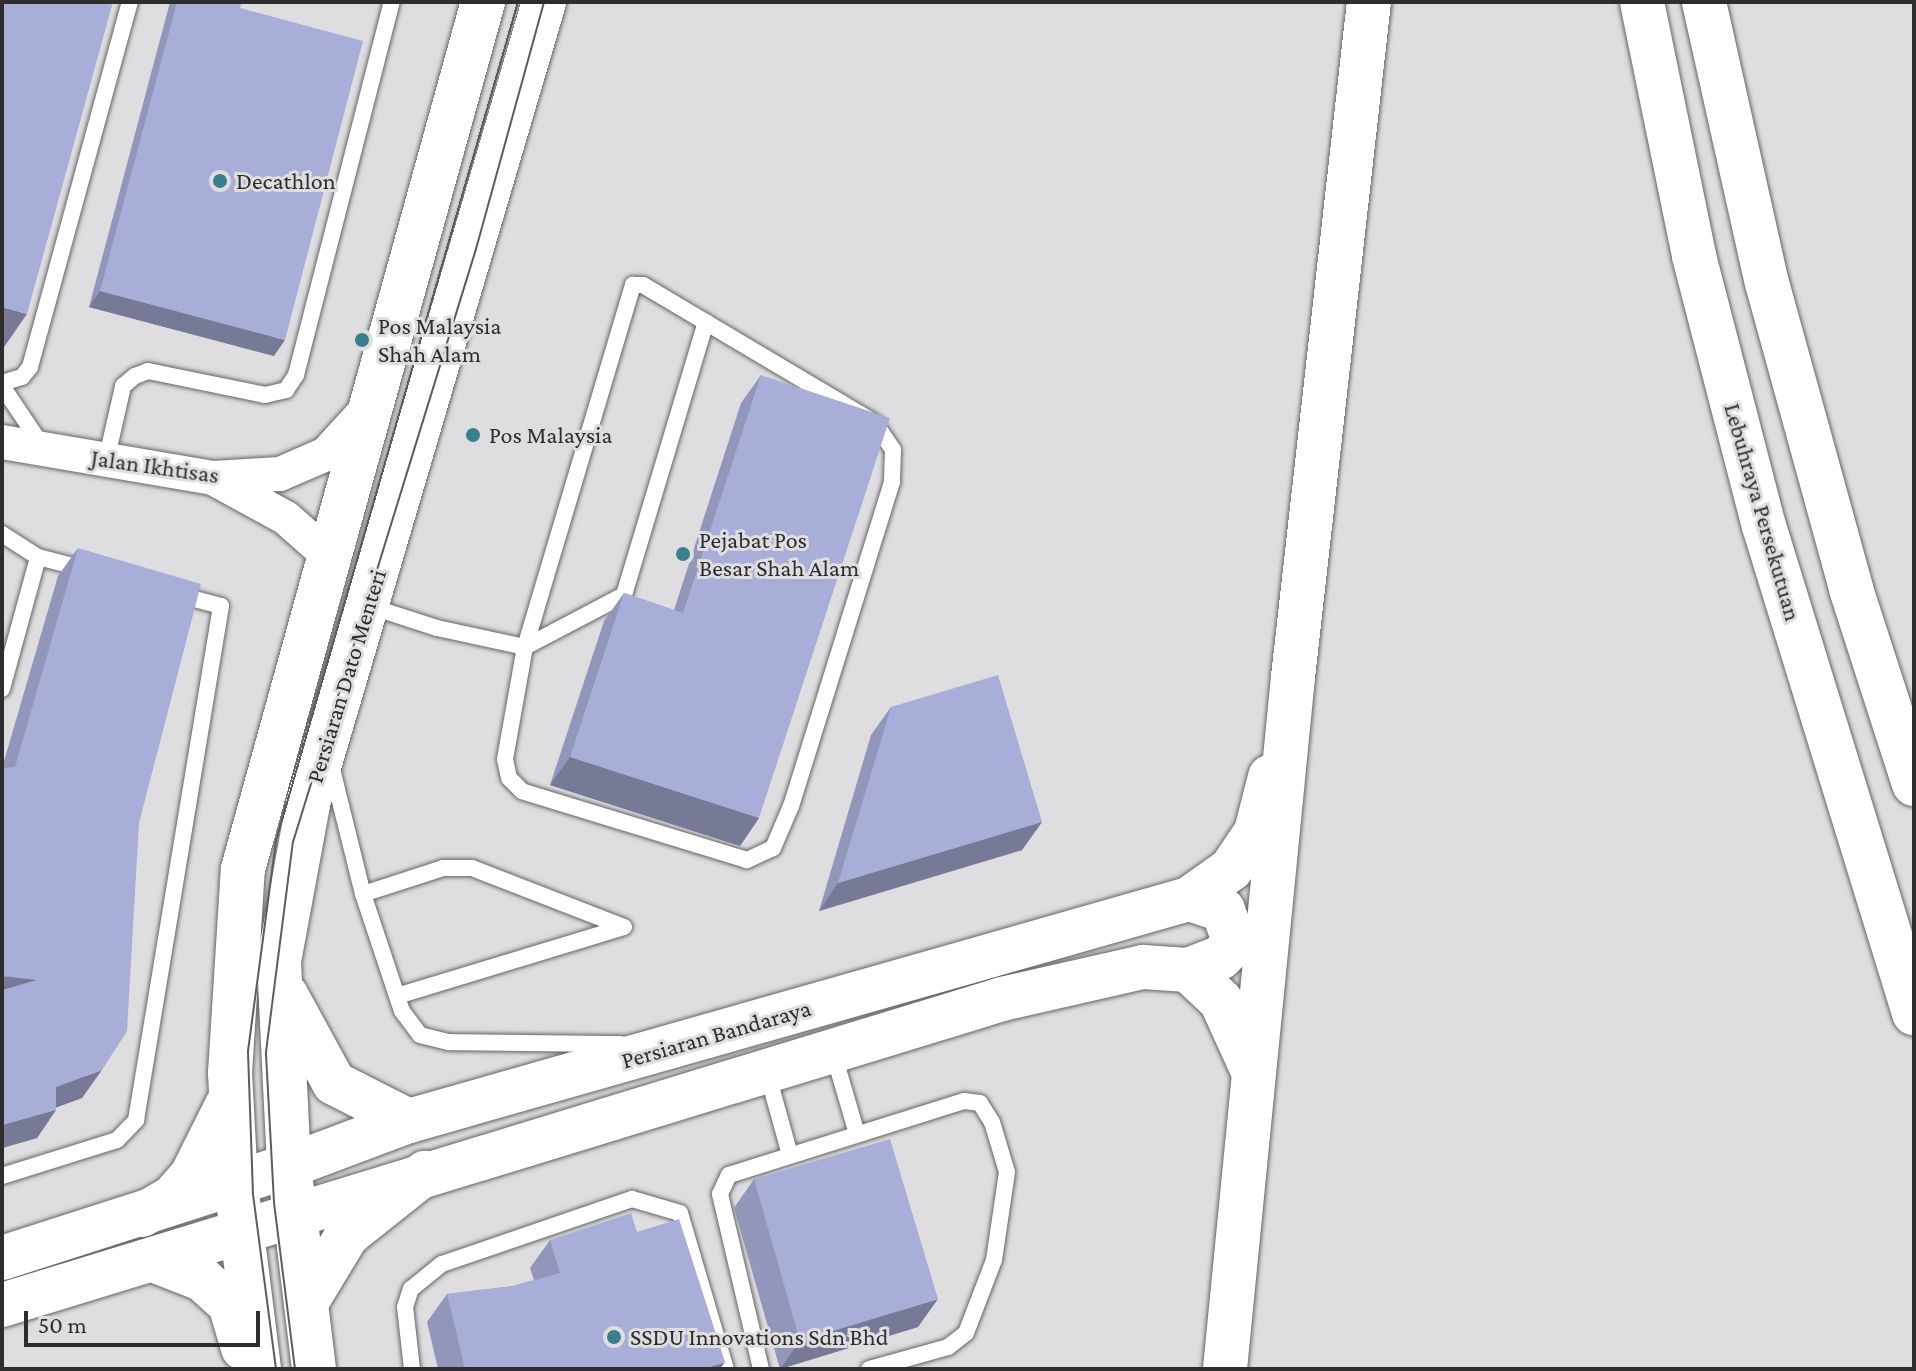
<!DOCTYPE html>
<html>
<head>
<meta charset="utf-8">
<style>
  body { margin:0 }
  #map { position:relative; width:1916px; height:1371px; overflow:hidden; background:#dedee0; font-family:"Crimson Pro",serif }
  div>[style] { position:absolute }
  .roads { filter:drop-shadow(0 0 2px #646566) drop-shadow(0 0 2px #646566) }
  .lane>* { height:16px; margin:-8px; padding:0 8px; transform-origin:8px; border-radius:8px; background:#fff }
  .street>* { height:34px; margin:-17px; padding:0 17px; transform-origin:17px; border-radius:17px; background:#fff }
  .secondary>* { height:44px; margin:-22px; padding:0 22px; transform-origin:22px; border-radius:22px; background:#fff }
  .primary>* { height:44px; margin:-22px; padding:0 22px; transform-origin:22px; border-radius:22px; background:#fff }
  .highway>* { height:44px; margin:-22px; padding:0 22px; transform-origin:22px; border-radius:22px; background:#fff }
  .tram>* { height:2px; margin:-1px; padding:0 1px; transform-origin:1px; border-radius:1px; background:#5c5c5d }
  .wall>* { inset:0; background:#9196ba }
  .shaded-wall>* { inset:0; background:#767a97 }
  .building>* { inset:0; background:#a9aed8 }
  .dots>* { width:22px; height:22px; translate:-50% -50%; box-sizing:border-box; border:4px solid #dedee0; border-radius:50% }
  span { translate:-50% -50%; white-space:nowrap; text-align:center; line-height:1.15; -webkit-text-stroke:6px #dedee0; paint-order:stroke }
  .poi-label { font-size:24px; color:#2d2d2e }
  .left { translate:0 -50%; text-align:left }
  .street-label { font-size:24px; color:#2d2d2e }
  .frame { position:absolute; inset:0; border:4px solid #2d2d2e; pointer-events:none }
  .scale { position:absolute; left:24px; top:1311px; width:236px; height:36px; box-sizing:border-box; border:4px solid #2d2d2e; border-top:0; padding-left:10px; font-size:24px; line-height:28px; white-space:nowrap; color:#2d2d2e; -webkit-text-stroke:6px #dedee0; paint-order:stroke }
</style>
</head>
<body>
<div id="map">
  <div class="roads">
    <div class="lane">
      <i style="left:633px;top:285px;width:10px"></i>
      <i style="left:643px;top:285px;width:270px;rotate:30.7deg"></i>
      <i style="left:875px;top:423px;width:32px;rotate:56deg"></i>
      <i style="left:893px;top:450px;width:32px;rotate:92deg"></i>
      <i style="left:892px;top:482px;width:339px;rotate:107.3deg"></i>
      <i style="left:791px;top:806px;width:46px;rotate:113.2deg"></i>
      <i style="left:773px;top:848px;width:29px;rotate:155deg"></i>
      <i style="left:747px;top:860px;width:235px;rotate:-163deg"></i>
      <i style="left:522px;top:791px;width:18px;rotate:-135deg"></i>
      <i style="left:509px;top:778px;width:19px;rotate:-102deg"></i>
      <i style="left:505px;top:759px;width:114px;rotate:-79.9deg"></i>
      <i style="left:525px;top:647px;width:378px;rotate:-73.4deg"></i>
      <i style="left:2px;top:383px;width:21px;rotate:-17deg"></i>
      <i style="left:22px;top:377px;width:13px;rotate:-51deg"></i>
      <i style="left:30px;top:367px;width:378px;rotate:-74.7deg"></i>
      <i style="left:2px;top:386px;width:73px;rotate:56.1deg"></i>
      <i style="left:106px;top:461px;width:77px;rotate:-77.2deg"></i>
      <i style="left:123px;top:386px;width:16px;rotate:-40deg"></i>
      <i style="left:135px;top:376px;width:14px;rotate:-21deg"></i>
      <i style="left:148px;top:371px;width:119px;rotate:11.6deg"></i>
      <i style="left:265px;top:395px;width:22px;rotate:-13deg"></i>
      <i style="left:286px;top:390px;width:18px;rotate:-56deg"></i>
      <i style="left:296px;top:375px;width:385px;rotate:-75.6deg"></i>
      <i style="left:2px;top:534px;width:43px;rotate:32.6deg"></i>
      <i style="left:38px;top:557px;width:52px;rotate:14.6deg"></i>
      <i style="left:369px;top:606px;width:71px;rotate:17.9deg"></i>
      <i style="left:437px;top:628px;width:90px;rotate:12.2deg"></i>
      <i style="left:525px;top:647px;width:112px;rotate:-27.7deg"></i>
      <i style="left:624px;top:595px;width:285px;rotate:-73.3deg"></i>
      <i style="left:2px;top:689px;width:137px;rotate:-74.7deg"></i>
      <i style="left:331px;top:765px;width:133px;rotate:76.1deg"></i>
      <i style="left:363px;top:894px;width:123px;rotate:71.6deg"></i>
      <i style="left:402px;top:1011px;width:30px;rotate:53deg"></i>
      <i style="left:420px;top:1035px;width:30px;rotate:14deg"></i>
      <i style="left:449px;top:1042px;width:172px;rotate:0.7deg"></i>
      <i style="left:363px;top:894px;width:84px;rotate:-18deg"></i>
      <i style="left:443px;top:868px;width:29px"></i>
      <i style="left:472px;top:868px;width:163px;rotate:21.2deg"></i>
      <i style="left:397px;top:996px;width:237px;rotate:-16.9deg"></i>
      <i style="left:833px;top:1052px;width:85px;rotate:73.7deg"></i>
      <i style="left:767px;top:1072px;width:86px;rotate:74.5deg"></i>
      <i style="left:2px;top:1176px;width:121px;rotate:-17.4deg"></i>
      <i style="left:117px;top:1140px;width:28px;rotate:-46deg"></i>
      <i style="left:136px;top:1120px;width:521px;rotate:-80.61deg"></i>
      <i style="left:221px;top:606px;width:47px;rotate:-165.1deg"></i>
      <i style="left:412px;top:1369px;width:62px;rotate:-96.4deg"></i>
      <i style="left:405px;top:1307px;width:19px;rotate:-72deg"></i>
      <i style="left:411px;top:1289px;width:40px;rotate:-39deg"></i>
      <i style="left:442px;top:1264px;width:201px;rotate:-18.9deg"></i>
      <i style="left:632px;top:1199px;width:50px;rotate:16.3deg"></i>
      <i style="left:680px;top:1213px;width:163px;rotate:73.6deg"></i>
      <i style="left:761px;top:1369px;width:180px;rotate:-103.2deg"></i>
      <i style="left:720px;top:1194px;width:21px;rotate:-65deg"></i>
      <i style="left:729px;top:1175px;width:246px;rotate:-17.5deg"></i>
      <i style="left:964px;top:1101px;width:16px;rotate:7deg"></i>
      <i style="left:980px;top:1103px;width:22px;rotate:58deg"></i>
      <i style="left:992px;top:1122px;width:52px;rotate:73.3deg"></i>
      <i style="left:1007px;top:1172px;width:89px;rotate:98.4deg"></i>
      <i style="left:994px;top:1260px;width:78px;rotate:111deg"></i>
      <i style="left:966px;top:1333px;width:23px;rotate:142deg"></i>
      <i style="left:948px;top:1347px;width:82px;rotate:164.4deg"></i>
    </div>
    <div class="street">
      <i style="left:2px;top:442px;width:214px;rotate:9.7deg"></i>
      <i style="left:213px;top:478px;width:67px;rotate:-3.4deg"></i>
      <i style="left:280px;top:474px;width:50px;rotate:-23.5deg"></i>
      <i style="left:326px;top:454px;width:64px;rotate:-47.5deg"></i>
      <i style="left:213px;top:478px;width:83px;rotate:28.7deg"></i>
      <i style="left:286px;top:518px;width:60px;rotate:41.6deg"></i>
    </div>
    <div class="secondary">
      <i style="left:1188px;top:970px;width:34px;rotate:-21deg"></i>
      <i style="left:1220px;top:958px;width:14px;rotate:-45deg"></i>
      <i style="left:1230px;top:948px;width:13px;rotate:-81deg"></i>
      <i style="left:1232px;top:935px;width:27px;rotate:-110deg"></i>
      <i style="left:1223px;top:910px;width:36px;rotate:-162deg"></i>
      <i style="left:2px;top:1258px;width:301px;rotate:-17.8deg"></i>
      <i style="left:289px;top:1166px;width:128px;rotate:-20.6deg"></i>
      <i style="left:409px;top:1121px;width:811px;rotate:-15.89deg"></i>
      <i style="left:1189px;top:899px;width:52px;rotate:-35.5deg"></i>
      <i style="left:1231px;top:869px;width:45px;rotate:-56deg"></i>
      <i style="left:1256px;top:832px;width:57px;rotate:-75.7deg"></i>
      <i style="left:2px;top:1305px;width:1046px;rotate:-17.01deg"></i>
      <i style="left:1002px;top:999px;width:145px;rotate:-12.8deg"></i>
      <i style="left:1143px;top:967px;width:45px;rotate:3.8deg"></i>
      <i style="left:1188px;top:970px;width:45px;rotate:43.2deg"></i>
      <i style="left:1221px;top:1001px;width:75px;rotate:65.5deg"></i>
    </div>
    <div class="primary">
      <i style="left:286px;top:995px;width:100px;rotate:61.4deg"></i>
      <i style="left:334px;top:1083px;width:84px;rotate:26.9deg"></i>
      <i style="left:142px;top:1215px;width:36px;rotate:-30deg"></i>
      <i style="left:173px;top:1197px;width:29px;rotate:-49deg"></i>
      <i style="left:192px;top:1175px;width:85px;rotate:-63.4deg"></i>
      <i style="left:153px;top:1260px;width:53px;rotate:21.2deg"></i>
      <i style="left:202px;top:1279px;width:38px;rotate:42deg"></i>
      <i style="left:230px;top:1304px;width:46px;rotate:73.5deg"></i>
      <i style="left:306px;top:1303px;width:79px;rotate:-58.9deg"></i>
      <i style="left:347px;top:1235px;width:100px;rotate:-38.5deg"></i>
      <i style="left:259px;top:1369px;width:186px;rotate:-97.1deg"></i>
      <i style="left:236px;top:1184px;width:111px;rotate:-93.1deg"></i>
      <i style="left:230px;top:1073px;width:204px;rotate:-86.4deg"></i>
      <i style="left:243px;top:869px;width:900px;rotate:-74.53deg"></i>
      <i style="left:314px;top:1369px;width:205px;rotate:-97deg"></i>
      <i style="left:289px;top:1166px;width:205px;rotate:-92.8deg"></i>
      <i style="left:279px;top:961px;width:160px;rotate:-79.5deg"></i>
      <i style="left:308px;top:804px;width:836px;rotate:-73.6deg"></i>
    </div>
    <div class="highway">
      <i style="left:1642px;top:2px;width:259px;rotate:78.4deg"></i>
      <i style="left:1694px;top:256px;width:279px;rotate:75.5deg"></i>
      <i style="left:1764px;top:526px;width:510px;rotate:72.88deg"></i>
      <i style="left:1704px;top:2px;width:288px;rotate:77.4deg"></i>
      <i style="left:1767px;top:283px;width:317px;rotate:74.6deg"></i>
      <i style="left:1851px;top:589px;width:205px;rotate:72.1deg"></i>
      <i style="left:1225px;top:1369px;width:695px;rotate:-84.39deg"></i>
      <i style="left:1293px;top:677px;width:679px;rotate:-83.58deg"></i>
    </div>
  </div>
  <div class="tram">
    <i style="left:276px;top:1369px;width:176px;rotate:-97.5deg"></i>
    <i style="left:253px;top:1195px;width:144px;rotate:-92deg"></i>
    <i style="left:248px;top:1051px;width:212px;rotate:-82.4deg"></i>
    <i style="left:276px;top:841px;width:873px;rotate:-73.91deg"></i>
    <i style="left:295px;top:1369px;width:168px;rotate:-97.2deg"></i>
    <i style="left:274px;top:1202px;width:150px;rotate:-93.1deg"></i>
    <i style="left:266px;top:1052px;width:212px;rotate:-82.7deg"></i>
    <i style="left:293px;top:842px;width:621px;rotate:-72.85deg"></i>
    <i style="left:476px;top:249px;width:256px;rotate:-74.6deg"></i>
  </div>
  <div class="wall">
    <i style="clip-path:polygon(170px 2px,241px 2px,240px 8px,274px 356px,89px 307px)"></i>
    <i style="clip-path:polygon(761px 375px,759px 818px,740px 846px,550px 785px,604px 621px,624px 593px,674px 610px,741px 403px)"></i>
    <i style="clip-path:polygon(78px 548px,139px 823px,82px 1098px,56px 1107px,56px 1110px,37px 1138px,2px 1148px,2px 768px,58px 576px)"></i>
    <i style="clip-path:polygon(891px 707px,1042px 822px,1022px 850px,819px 911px,871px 735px)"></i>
    <i style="clip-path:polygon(754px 1179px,918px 1327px,780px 1369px,734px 1208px)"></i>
    <i style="clip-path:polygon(637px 1232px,720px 1369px,438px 1369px,427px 1322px,447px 1294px,513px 1286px,534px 1280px,530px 1268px,550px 1240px)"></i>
  </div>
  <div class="shaded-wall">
    <i style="clip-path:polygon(100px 291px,285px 340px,274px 356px,89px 307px)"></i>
    <i style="clip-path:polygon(2px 307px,27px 314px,2px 350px)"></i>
    <i style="clip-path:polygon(570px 757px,759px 818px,740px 846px,550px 785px)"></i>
    <i style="clip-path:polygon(1042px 822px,1022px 850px,819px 911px,838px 883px)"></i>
    <i style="clip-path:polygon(2px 976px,37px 980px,2px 1006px)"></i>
    <i style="clip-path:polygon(102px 1070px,82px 1098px,36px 1115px,56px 1087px)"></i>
    <i style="clip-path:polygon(56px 1110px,37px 1138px,2px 1148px,2px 1125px)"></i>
    <i style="clip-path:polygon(938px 1299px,918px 1327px,780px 1369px,800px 1341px)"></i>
    <i style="clip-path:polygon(725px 1362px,720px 1369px,704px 1369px)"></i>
  </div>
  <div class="building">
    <i style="clip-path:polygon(2px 2px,113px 2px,27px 314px,2px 307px)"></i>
    <i style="clip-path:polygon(177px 2px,241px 2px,240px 8px,363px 41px,285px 340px,100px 291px)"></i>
    <i style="clip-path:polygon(761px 375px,890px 418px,759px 818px,570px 757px,624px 593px,683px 613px)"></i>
    <i style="clip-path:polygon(78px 548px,201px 584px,139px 823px,127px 1031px,102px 1070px,56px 1087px,56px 1110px,2px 1125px,2px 990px,37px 980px,2px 976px,2px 768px,15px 767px)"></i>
    <i style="clip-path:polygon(998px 675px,1042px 822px,838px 883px,891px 707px)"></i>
    <i style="clip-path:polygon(890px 1139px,938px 1299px,800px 1341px,754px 1179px)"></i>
    <i style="clip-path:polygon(631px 1213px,637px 1232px,679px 1219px,725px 1362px,704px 1369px,465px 1369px,447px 1294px,513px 1286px,560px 1273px,550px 1240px)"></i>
  </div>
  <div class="dots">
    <i style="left:220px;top:181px;background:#3a808c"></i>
    <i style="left:362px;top:340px;background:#3a808c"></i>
    <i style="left:473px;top:435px;background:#3a808c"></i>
    <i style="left:683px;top:554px;background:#3a808c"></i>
    <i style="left:614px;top:1337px;background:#3a808c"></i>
  </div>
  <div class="poi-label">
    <span class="left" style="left:236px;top:181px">Decathlon</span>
    <span class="left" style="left:378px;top:340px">Pos Malaysia<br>Shah Alam</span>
    <span class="left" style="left:489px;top:435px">Pos Malaysia</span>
    <span class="left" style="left:699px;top:554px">Pejabat Pos<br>Besar Shah Alam</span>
    <span class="left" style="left:630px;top:1337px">SSDU Innovations Sdn Bhd</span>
  </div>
  <div class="street-label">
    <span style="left:155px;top:466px;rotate:8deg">Jalan Ikhtisas</span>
    <span style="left:1763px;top:512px;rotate:74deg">Lebuhraya Persekutuan</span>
    <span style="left:346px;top:676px;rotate:-73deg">Persiaran Dato Menteri</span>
    <span style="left:716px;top:1034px;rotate:-16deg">Persiaran Bandaraya</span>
  </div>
  <div class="frame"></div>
  <div class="scale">50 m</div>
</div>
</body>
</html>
